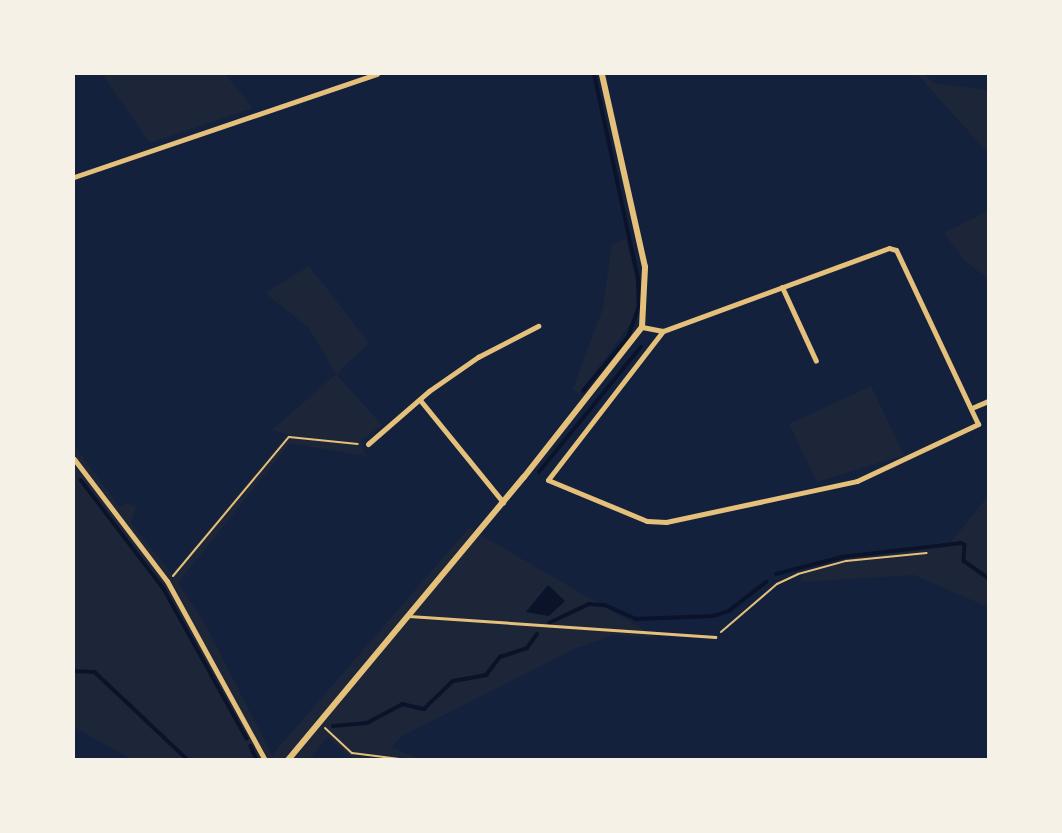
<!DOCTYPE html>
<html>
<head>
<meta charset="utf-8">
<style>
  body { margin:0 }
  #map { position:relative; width:1062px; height:833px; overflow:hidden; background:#14213d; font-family:"Nunito Sans",sans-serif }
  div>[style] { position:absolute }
  .green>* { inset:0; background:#1d2539 }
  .water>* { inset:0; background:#0b132b }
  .stream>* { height:3.5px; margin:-1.75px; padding:0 1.75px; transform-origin:1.75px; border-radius:1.75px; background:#0b132b }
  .path>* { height:2px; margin:-1px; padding:0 1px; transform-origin:1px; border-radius:1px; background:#e5c07b }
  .service>* { height:2.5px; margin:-1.25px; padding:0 1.25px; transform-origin:1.25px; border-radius:1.25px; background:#e5c07b }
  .minor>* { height:5px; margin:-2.5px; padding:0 2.5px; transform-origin:2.5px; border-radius:2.5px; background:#e5c07b }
  .tertiary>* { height:6px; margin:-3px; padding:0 3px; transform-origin:3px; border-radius:3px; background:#e5c07b }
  span { translate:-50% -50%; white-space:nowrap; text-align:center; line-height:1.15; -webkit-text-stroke:5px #f6f1e7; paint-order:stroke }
  .frame { position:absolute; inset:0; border:75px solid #f6f1e7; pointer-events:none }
</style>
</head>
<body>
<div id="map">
  <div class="green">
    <i style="clip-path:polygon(102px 74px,225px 74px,253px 108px,150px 143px)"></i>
    <i style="clip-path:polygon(917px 74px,924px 74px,933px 83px,988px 90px,988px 153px)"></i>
    <i style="clip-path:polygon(988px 211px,988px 278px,966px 262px,944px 233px)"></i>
    <i style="clip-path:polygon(626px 239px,636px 280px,636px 316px,579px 394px,573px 389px,603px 308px,612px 244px)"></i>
    <i style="clip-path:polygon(309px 266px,369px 343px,336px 374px,382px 425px,360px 441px,366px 456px,290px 443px,178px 583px,204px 622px,272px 755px,469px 528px,658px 638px,614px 635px,577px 648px,402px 736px,391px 748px,422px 759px,352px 758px,328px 737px,309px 759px,131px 759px,74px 727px,74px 446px,120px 507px,127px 503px,136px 508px,131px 523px,172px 574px,288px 434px,272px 430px,336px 374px,309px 328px,265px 293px)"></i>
    <i style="clip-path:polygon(871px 386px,904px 455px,817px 482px,789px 424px)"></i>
    <i style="clip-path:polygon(988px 496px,988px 607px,914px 575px,799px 582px,806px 571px,865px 553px,952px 541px)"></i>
  </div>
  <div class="water">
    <i style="clip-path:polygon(548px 585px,565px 601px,549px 616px,526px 612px)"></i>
  </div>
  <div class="stream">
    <i style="left:583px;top:391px;width:70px;rotate:-50.2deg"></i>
    <i style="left:628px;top:337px;width:32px;rotate:-70deg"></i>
    <i style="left:639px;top:307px;width:28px;rotate:-92deg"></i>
    <i style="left:638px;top:279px;width:210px;rotate:-102.1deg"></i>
    <i style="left:539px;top:472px;width:161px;rotate:-50.8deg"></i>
    <i style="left:81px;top:480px;width:137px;rotate:52.7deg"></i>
    <i style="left:164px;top:589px;width:171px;rotate:61deg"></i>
    <i style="left:776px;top:574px;width:68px;rotate:-14.4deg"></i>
    <i style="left:842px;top:557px;width:120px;rotate:-6.7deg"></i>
    <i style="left:961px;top:543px;width:4px;rotate:27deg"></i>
    <i style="left:965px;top:545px;width:16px;rotate:94deg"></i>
    <i style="left:964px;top:561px;width:29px;rotate:35deg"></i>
    <i style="left:549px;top:623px;width:44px;rotate:-25.4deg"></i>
    <i style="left:589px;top:604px;width:16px;rotate:4deg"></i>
    <i style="left:605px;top:605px;width:34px;rotate:24deg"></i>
    <i style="left:636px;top:619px;width:77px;rotate:-2.2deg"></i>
    <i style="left:713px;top:616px;width:17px;rotate:-17deg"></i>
    <i style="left:729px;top:611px;width:47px;rotate:-38.1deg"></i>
    <i style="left:74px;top:671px;width:21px;rotate:3deg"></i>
    <i style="left:95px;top:672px;width:128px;rotate:43.4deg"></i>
    <i style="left:333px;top:726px;width:34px;rotate:-5deg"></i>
    <i style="left:367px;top:723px;width:40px;rotate:-28deg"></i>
    <i style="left:402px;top:704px;width:23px;rotate:13deg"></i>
    <i style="left:424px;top:709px;width:40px;rotate:-44deg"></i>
    <i style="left:453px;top:681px;width:34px;rotate:-10deg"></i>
    <i style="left:486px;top:675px;width:23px;rotate:-52deg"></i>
    <i style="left:500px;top:657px;width:28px;rotate:-18deg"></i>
    <i style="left:527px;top:648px;width:17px;rotate:-54deg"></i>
    <i style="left:251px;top:746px;width:15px;rotate:67deg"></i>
  </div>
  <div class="path">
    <i style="left:173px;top:576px;width:181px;rotate:-50.2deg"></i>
    <i style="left:289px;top:437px;width:69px;rotate:5.8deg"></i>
    <i style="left:721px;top:632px;width:74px;rotate:-40.6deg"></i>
    <i style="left:777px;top:584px;width:23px;rotate:-25deg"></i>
    <i style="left:798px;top:574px;width:50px;rotate:-15.2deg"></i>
    <i style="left:846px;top:561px;width:81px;rotate:-5.6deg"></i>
    <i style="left:325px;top:728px;width:37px;rotate:43deg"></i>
    <i style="left:352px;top:753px;width:56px;rotate:7.1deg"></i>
  </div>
  <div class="service">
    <i style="left:409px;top:616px;width:307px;rotate:3.9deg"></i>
  </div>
  <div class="minor">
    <i style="left:74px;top:177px;width:320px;rotate:-18.8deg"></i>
    <i style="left:782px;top:287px;width:81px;rotate:65.3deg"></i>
    <i style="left:642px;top:327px;width:21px;rotate:11deg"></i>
    <i style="left:663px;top:331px;width:188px;rotate:127.7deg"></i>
    <i style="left:548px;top:480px;width:107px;rotate:22.5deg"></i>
    <i style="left:647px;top:521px;width:19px;rotate:3deg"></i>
    <i style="left:666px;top:522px;width:195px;rotate:-12.1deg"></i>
    <i style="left:857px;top:481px;width:134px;rotate:-25.2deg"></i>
    <i style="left:978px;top:424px;width:192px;rotate:-115.2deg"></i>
    <i style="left:896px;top:250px;width:7px;rotate:-164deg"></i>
    <i style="left:889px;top:248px;width:241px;rotate:159.8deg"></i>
    <i style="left:420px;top:400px;width:132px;rotate:50.9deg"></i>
    <i style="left:974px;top:407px;width:15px;rotate:-23deg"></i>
    <i style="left:368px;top:444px;width:81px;rotate:-41deg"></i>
    <i style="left:429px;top:391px;width:60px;rotate:-34.8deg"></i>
    <i style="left:478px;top:357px;width:68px;rotate:-27.3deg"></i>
    <i style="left:74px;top:459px;width:153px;rotate:52.7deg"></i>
    <i style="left:167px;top:581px;width:204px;rotate:61.3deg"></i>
  </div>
  <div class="tertiary">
    <i style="left:288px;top:760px;width:368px;rotate:-50.2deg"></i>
    <i style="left:524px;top:477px;width:191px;rotate:-51.8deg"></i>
    <i style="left:642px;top:327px;width:60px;rotate:-87.1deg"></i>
    <i style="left:645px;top:267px;width:198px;rotate:-102.6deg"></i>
  </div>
  <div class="frame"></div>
</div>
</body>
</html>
